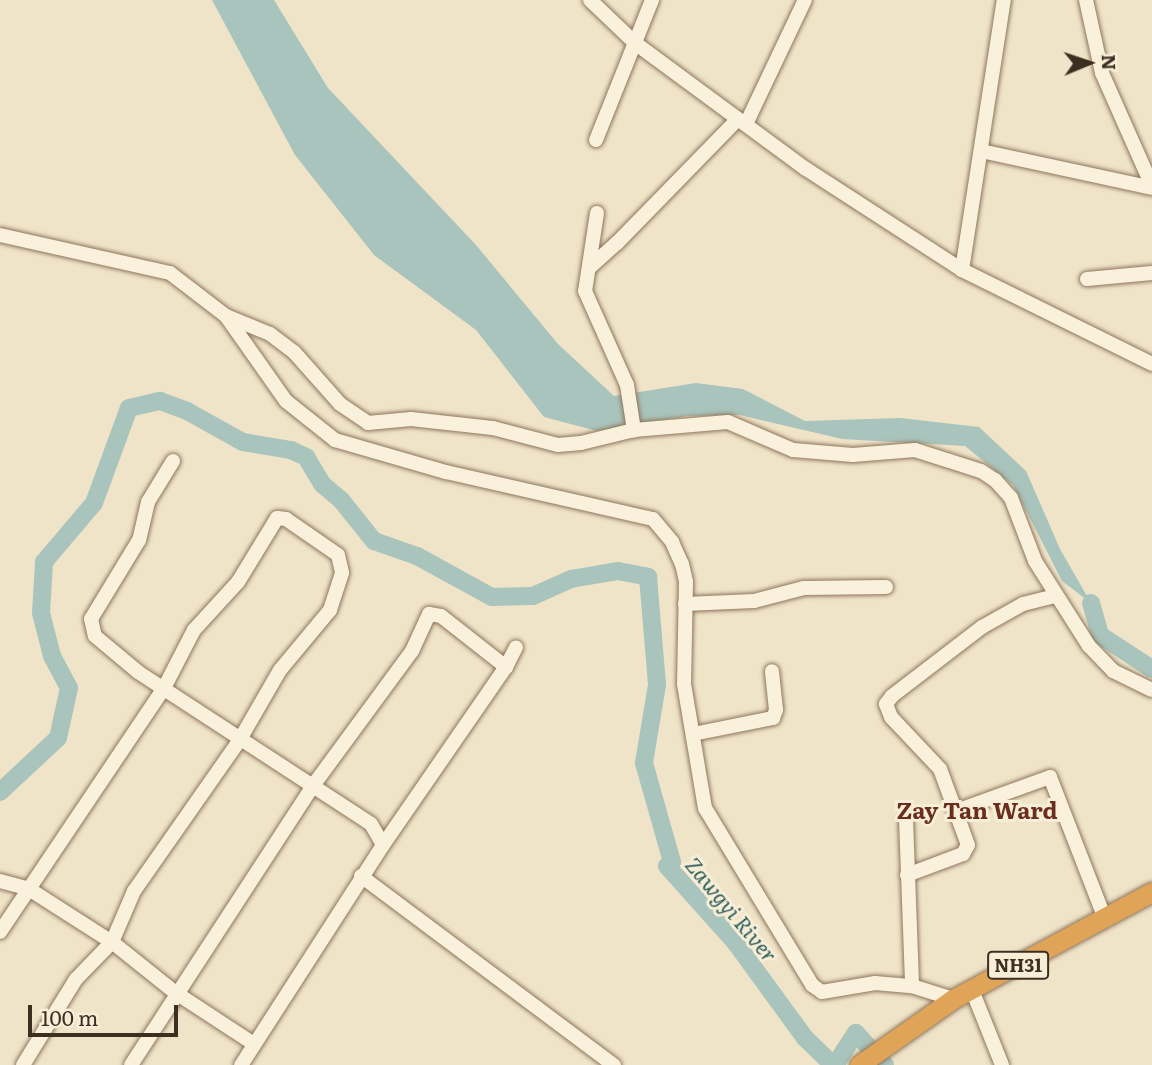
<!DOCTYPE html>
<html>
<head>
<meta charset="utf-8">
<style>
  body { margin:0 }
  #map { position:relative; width:1152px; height:1065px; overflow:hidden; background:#f0e4c8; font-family:Literata,serif }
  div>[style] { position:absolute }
  .water>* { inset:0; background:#a9c4bc }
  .river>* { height:18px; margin:-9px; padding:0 9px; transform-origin:9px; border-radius:9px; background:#a9c4bc }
  .roads { filter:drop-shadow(0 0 2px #8d765c) drop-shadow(0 0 2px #8d765c) }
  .minor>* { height:14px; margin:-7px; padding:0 7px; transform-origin:7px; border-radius:7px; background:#faf1dc }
  .highway>* { height:19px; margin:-9.5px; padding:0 9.5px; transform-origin:9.5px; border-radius:9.5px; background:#e0a458 }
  span { translate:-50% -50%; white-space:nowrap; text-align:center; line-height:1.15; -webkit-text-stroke:6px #f7eed8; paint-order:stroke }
  .shield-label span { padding:2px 5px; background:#f7eed8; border:2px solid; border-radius:5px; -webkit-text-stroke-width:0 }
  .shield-label { font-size:18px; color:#3d2e20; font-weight:700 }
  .water-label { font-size:21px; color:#2f5d5a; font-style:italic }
  .quarter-label { font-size:23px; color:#6b2e1e; font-weight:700 }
  .north { position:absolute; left:1054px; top:28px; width:70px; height:70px; -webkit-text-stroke:5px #f7eed8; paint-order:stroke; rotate:88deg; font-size:19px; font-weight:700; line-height:28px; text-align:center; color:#3d2e20 }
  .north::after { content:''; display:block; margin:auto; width:24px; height:32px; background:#3d2e20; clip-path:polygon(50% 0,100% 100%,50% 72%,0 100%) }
  .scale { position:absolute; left:28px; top:1005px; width:150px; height:32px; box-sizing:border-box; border:4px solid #3d2e20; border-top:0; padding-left:9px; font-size:21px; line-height:24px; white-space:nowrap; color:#3d2e20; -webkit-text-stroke:5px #f7eed8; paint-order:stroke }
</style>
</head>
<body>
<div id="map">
  <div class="water">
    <i style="clip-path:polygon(212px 0,274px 0,328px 88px,476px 245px,558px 344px,614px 396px,696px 383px,743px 389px,805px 421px,900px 418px,979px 427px,1026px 471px,1060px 549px,1091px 603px,1062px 581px,1013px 485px,965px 446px,842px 439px,740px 415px,687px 416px,597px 431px,544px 417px,476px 330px,374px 255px,295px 155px)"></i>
  </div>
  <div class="river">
    <i style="left:1091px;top:603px;width:33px;rotate:74deg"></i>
    <i style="left:1100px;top:635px;width:62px;rotate:33.2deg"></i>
    <i style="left:0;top:792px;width:79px;rotate:-43deg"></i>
    <i style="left:58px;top:738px;width:51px;rotate:-77.6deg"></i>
    <i style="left:69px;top:688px;width:36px;rotate:-118deg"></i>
    <i style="left:52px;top:656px;width:44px;rotate:-104.3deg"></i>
    <i style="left:41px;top:613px;width:51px;rotate:-86.6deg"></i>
    <i style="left:44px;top:562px;width:77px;rotate:-49.7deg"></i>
    <i style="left:94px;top:503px;width:101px;rotate:-69.8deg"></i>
    <i style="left:129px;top:408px;width:32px;rotate:-13deg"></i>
    <i style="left:160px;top:401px;width:29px;rotate:20deg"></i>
    <i style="left:187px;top:411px;width:64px;rotate:29deg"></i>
    <i style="left:243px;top:442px;width:49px;rotate:9.5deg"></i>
    <i style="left:291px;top:450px;width:17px;rotate:25deg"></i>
    <i style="left:306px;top:457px;width:31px;rotate:59deg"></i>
    <i style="left:322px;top:484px;width:25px;rotate:40deg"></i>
    <i style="left:341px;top:500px;width:53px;rotate:51.2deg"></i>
    <i style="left:374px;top:541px;width:46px;rotate:19.2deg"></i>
    <i style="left:417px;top:556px;width:85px;rotate:28.7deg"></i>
    <i style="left:492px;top:597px;width:41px;rotate:-1.4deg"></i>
    <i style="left:533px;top:596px;width:42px;rotate:-24.1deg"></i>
    <i style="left:571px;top:579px;width:48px;rotate:-9.7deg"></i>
    <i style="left:618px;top:571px;width:31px;rotate:11deg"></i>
    <i style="left:648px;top:577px;width:108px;rotate:85.2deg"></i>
    <i style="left:657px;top:685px;width:79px;rotate:99.5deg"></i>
    <i style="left:644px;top:763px;width:103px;rotate:74.2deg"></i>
    <i style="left:672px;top:862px;width:6px;rotate:141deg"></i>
    <i style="left:667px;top:866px;width:102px;rotate:48.2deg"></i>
    <i style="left:735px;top:942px;width:119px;rotate:53.9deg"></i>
    <i style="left:805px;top:1038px;width:39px;rotate:44deg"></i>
    <i style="left:835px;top:1065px;width:38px;rotate:-57deg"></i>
    <i style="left:856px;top:1033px;width:43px;rotate:47.8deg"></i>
  </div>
  <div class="roads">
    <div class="minor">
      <i style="left:590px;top:0;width:62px;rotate:43.7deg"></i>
      <i style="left:635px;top:43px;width:212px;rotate:36.4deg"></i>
      <i style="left:806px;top:169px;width:186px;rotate:32.9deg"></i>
      <i style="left:962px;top:270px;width:212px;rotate:26.3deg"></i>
      <i style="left:1086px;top:0;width:75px;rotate:77.6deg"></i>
      <i style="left:1102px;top:73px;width:124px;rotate:66.1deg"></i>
      <i style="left:746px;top:124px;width:137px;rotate:-64.6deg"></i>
      <i style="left:596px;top:140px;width:151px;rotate:-68.2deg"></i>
      <i style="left:981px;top:151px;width:175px;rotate:12.2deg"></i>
      <i style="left:597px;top:213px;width:79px;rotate:98.7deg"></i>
      <i style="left:585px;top:291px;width:103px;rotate:65.9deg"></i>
      <i style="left:627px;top:385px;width:46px;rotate:81.2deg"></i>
      <i style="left:0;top:235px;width:174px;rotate:12.6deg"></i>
      <i style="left:170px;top:273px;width:71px;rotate:37.5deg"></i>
      <i style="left:226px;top:316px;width:104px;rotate:54.8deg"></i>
      <i style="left:286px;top:401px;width:63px;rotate:38.5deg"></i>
      <i style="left:335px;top:440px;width:116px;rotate:16.1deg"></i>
      <i style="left:446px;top:472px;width:212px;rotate:12.8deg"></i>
      <i style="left:653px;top:519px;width:30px;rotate:50deg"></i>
      <i style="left:672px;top:542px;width:24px;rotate:66deg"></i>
      <i style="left:682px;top:564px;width:18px;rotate:77deg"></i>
      <i style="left:686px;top:582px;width:102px;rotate:91.1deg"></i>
      <i style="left:684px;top:684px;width:126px;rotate:80.4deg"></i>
      <i style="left:705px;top:808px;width:207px;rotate:58.8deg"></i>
      <i style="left:812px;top:985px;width:12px;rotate:35deg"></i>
      <i style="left:822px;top:992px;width:54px;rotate:-9.6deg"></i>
      <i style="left:875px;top:983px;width:37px;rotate:5deg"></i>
      <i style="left:912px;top:986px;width:43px;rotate:17.6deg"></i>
      <i style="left:589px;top:268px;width:38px;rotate:-42deg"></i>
      <i style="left:617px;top:243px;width:173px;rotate:-45.7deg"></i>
      <i style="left:962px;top:270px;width:273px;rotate:-81.2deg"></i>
      <i style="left:1087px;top:279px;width:65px;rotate:-5.3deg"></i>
      <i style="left:226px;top:316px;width:48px;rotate:22.2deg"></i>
      <i style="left:270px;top:334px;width:30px;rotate:37deg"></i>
      <i style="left:294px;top:352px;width:69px;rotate:48.5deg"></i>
      <i style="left:340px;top:404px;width:34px;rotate:34deg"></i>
      <i style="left:368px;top:423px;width:43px;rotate:-5.3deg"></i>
      <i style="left:411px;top:419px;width:82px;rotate:6.3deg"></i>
      <i style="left:493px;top:428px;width:67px;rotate:14.7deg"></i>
      <i style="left:558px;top:445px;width:23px;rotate:-5deg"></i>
      <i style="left:581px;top:443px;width:55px;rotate:-13.8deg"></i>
      <i style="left:634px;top:430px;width:94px;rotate:-4.9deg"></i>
      <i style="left:728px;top:422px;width:71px;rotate:23.3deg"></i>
      <i style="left:793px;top:450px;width:60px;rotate:4.8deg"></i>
      <i style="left:853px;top:455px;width:62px;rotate:-4.6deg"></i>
      <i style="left:915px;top:450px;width:69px;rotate:17.7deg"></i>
      <i style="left:981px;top:471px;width:17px;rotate:33deg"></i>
      <i style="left:995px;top:480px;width:24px;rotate:48deg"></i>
      <i style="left:1011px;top:498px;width:67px;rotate:69.1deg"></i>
      <i style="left:1035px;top:561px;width:101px;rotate:57.6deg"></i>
      <i style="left:1089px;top:646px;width:35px;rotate:46deg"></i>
      <i style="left:1113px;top:671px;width:43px;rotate:26deg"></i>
      <i style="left:173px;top:461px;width:48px;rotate:121.4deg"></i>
      <i style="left:148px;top:502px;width:39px;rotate:103deg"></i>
      <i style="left:139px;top:540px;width:92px;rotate:121.3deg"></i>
      <i style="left:91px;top:619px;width:17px;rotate:77deg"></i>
      <i style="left:95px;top:636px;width:56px;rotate:39.9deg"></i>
      <i style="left:138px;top:672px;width:278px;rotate:33.1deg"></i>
      <i style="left:371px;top:824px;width:24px;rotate:60deg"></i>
      <i style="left:383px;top:845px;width:262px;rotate:122.8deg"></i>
      <i style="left:685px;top:604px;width:69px;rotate:-2.5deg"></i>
      <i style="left:754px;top:601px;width:52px;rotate:-14.6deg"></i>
      <i style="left:804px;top:588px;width:82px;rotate:-0.7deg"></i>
      <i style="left:693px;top:734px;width:82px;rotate:-11.3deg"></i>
      <i style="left:773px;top:718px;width:9px;rotate:-69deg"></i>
      <i style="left:776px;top:710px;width:39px;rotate:-96deg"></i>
      <i style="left:956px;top:811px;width:100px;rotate:-19.9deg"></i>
      <i style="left:1050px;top:777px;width:152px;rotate:68.8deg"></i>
      <i style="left:906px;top:819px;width:167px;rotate:87.9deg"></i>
      <i style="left:383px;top:845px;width:216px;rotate:-55.4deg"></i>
      <i style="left:506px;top:667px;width:22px;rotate:-63deg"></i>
      <i style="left:907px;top:875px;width:60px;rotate:-20.6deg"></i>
      <i style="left:963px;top:854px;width:10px;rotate:-61deg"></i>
      <i style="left:968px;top:845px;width:81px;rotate:-110.2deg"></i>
      <i style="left:940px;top:769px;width:71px;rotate:-133.3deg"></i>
      <i style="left:891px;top:717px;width:14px;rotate:-111deg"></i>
      <i style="left:886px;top:704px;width:10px;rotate:-53deg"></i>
      <i style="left:892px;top:696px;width:113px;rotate:-37.5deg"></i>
      <i style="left:982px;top:627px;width:47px;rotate:-29.3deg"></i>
      <i style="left:1023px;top:604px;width:33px;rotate:-14deg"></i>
      <i style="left:361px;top:876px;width:316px;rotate:36.8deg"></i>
      <i style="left:0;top:881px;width:30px;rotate:15deg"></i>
      <i style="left:29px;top:889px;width:98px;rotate:32.6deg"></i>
      <i style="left:112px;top:942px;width:82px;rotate:38.6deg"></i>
      <i style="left:176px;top:993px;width:93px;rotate:33.2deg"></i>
      <i style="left:0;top:932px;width:294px;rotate:-56.1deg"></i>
      <i style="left:164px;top:688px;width:65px;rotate:-62.7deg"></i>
      <i style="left:194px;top:630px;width:65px;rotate:-47.5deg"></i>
      <i style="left:238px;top:582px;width:75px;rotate:-58.6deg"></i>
      <i style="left:277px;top:518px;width:9px;rotate:6deg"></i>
      <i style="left:286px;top:519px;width:63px;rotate:34.7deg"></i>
      <i style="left:338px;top:555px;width:18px;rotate:77deg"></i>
      <i style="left:342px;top:573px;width:39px;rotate:108deg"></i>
      <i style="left:330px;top:610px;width:78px;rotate:129.8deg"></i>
      <i style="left:280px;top:670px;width:82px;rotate:120deg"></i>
      <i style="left:239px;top:741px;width:183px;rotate:125deg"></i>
      <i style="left:134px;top:891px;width:56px;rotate:113.3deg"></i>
      <i style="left:112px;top:942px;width:52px;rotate:134.2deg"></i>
      <i style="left:76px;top:979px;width:101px;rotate:121.6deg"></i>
      <i style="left:972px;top:990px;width:81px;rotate:68.2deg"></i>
      <i style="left:131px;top:1065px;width:332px;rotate:-56.9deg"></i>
      <i style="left:312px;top:787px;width:169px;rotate:-53.7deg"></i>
      <i style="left:412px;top:651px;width:41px;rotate:-65.3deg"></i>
      <i style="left:429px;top:614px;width:12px;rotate:9deg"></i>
      <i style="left:441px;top:616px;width:83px;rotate:38.1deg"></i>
    </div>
    <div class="highway">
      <i style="left:859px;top:1065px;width:115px;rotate:-35.1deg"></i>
      <i style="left:953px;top:999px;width:226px;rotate:-28.3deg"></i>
    </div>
  </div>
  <div class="shield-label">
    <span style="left:1018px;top:965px">NH31</span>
  </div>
  <div class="water-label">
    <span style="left:732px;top:909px;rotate:50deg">Zawgyi River</span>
  </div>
  <div class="quarter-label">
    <span style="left:977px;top:809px">Zay Tan Ward</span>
  </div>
  <div class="north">N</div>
  <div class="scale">100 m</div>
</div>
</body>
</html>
